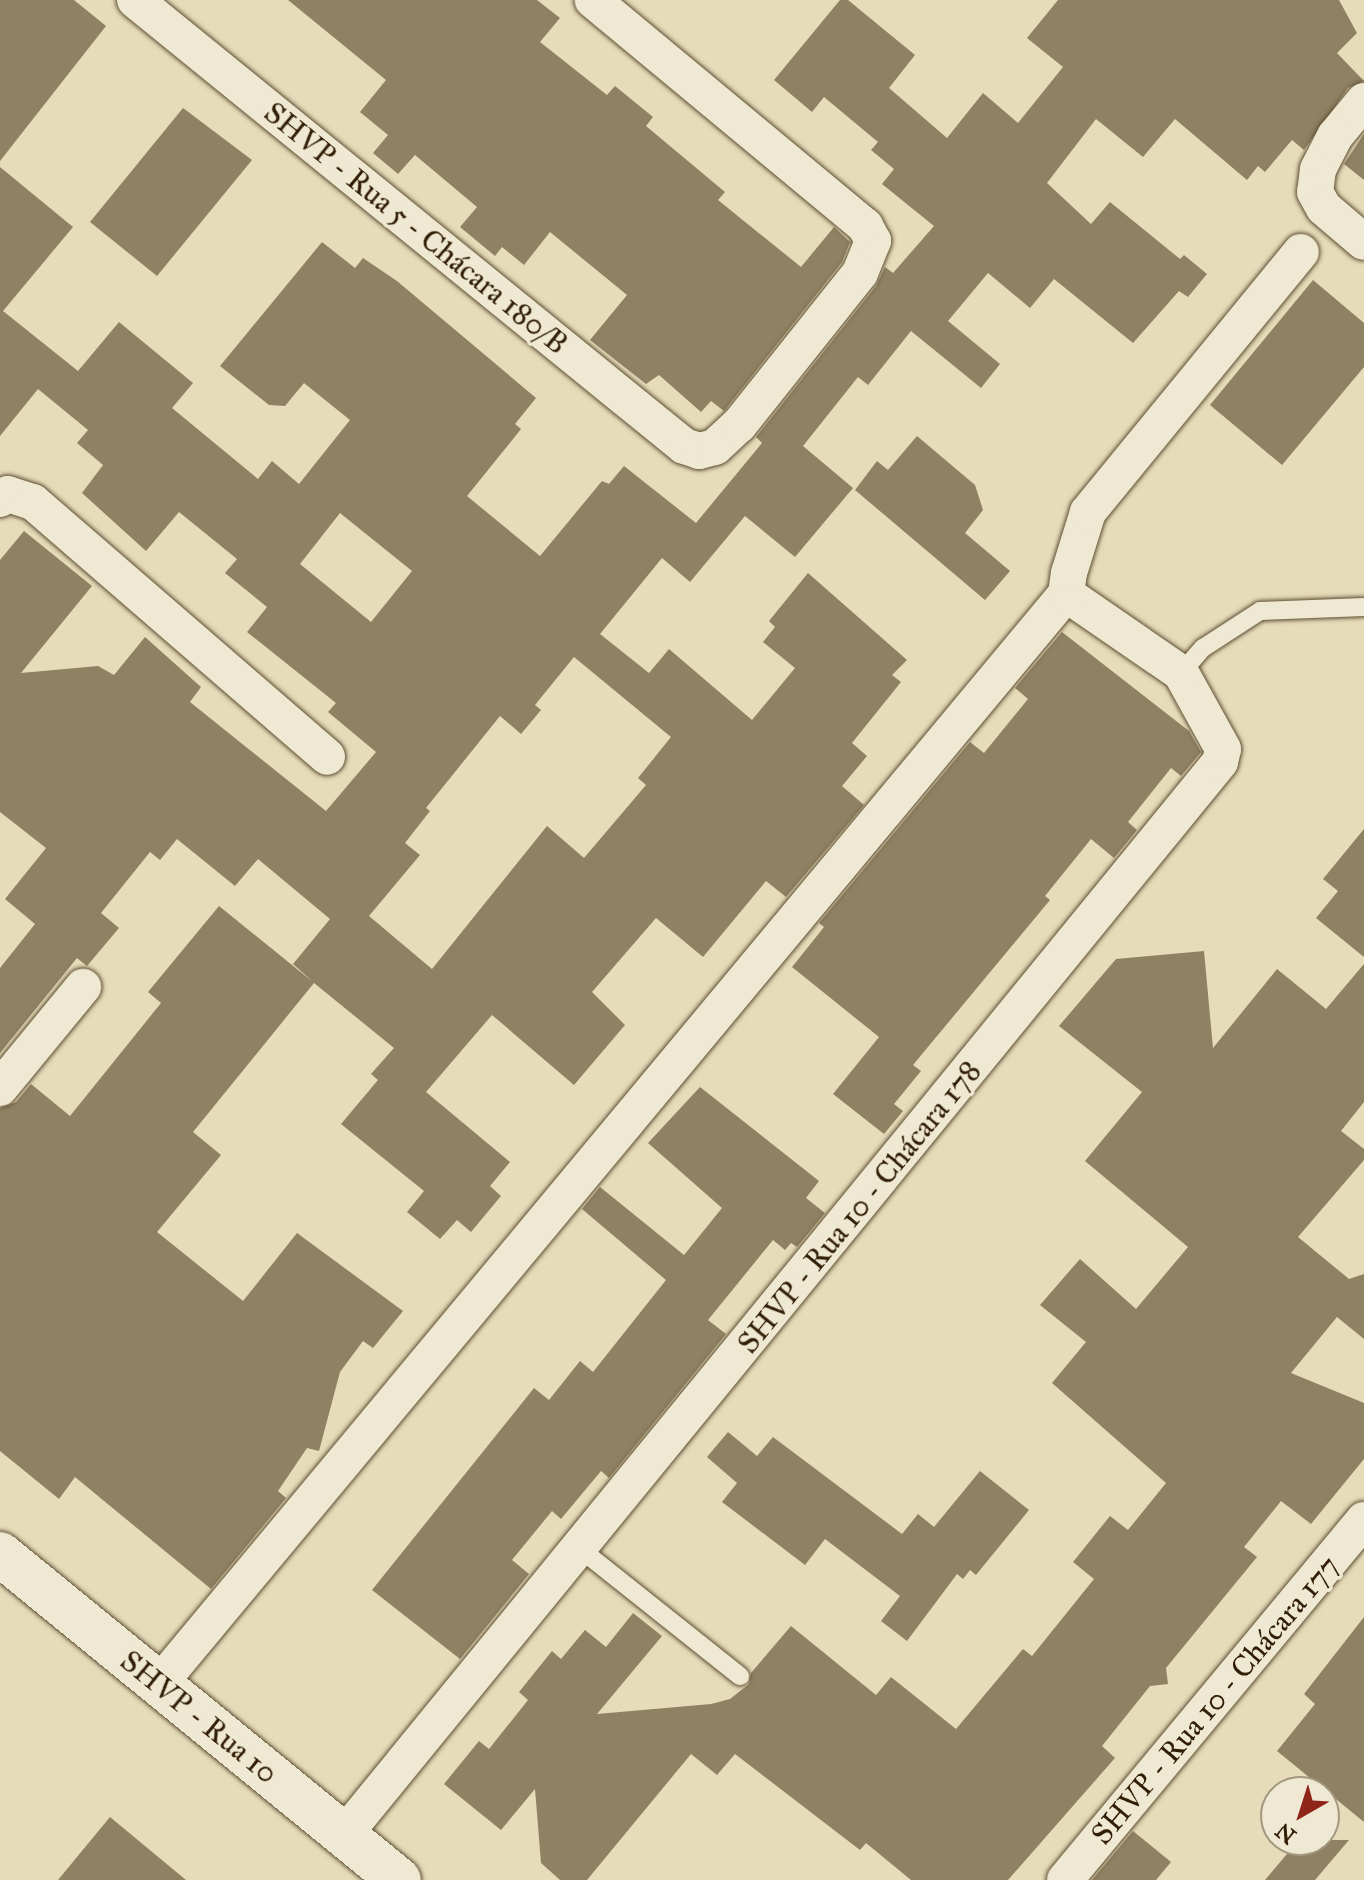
<!DOCTYPE html>
<html>
<head>
<meta charset="utf-8">
<style>
  body { margin:0 }
  #map { position:relative; width:1364px; height:1880px; overflow:hidden; background:#e6dcba; font-family:"IM FELL Great Primer",serif }
  div>[style] { position:absolute }
  .building>* { inset:0; background:#8f8163 }
  .roads { filter:drop-shadow(0 0 2px #5e4e32) drop-shadow(0 0 2px #5e4e32) }
  .service>* { height:18px; margin:-9px; padding:0 9px; transform-origin:9px; border-radius:9px; background:#efe8d2 }
  .minor>* { height:36px; margin:-18px; padding:0 18px; transform-origin:18px; border-radius:18px; background:#efe8d2 }
  .tertiary>* { height:44px; margin:-22px; padding:0 22px; transform-origin:22px; border-radius:22px; background:#efe8d2 }
  span { translate:-50% -50%; white-space:nowrap; text-align:center; line-height:1.15; -webkit-text-stroke:7px #efe8d2; paint-order:stroke }
  .street-label { font-size:30px; color:#311e05 }
  .north { position:absolute; left:1260px; top:1776px; width:80px; height:80px; box-sizing:border-box; background:#efe8d2; border:2px solid #a39780; border-radius:50%; rotate:219deg; font-size:22px; font-weight:700; line-height:32px; text-align:center; color:#311e05 }
  .north::after { content:''; display:block; margin:auto; width:28px; height:36px; background:#8f2418; clip-path:polygon(50% 0,100% 100%,50% 72%,0 100%) }
</style>
</head>
<body>
<div id="map">
  <div class="building">
    <i style="clip-path:polygon(0 0,74px 0,106px 26px,0 161px)"></i>
    <i style="clip-path:polygon(288px 0,537px 0,560px 18px,540px 42px,607px 95px,615px 86px,653px 117px,646px 126px,725px 192px,718px 200px,801px 267px,834px 227px,850px 242px,842px 262px,724px 411px,711px 401px,701px 412px,659px 375px,646px 384px,590px 340px,627px 295px,550px 232px,524px 265px,502px 247px,495px 256px,460px 227px,477px 207px,415px 155px,398px 174px,373px 153px,388px 135px,360px 112px,386px 80px)"></i>
    <i style="clip-path:polygon(evenodd,840px 0,848px 0,915px 55px,889px 88px,947px 138px,983px 93px,1018px 123px,1063px 67px,1027px 38px,1058px 0,1339px 0,1357px 33px,1337px 53px,1364px 81px,1348px 88px,1304px 150px,1292px 140px,1265px 172px,1258px 166px,1247px 180px,1175px 119px,1143px 157px,1096px 119px,1047px 183px,1091px 224px,1110px 202px,1180px 259px,1184px 255px,1207px 274px,1188px 297px,1179px 291px,1133px 343px,1054px 279px,1030px 308px,988px 273px,948px 321px,1000px 364px,981px 388px,911px 331px,868px 385px,858px 377px,803px 446px,853px 488px,795px 557px,745px 516px,690px 582px,662px 558px,600px 634px,649px 673px,669px 649px,752px 720px,795px 668px,763px 642px,775px 627px,769px 621px,808px 573px,907px 660px,892px 675px,901px 682px,852px 743px,867px 756px,842px 786px,864px 805px,786px 897px,766px 881px,703px 957px,656px 918px,592px 992px,625px 1025px,574px 1085px,492px 1015px,426px 1092px,510px 1162px,490px 1186px,501px 1196px,471px 1232px,457px 1220px,440px 1239px,407px 1212px,424px 1191px,341px 1124px,378px 1080px,371px 1074px,394px 1048px,314px 983px,193px 1132px,221px 1155px,157px 1232px,243px 1301px,297px 1233px,403px 1311px,373px 1348px,363px 1341px,340px 1372px,319px 1451px,307px 1448px,278px 1491px,286px 1498px,211px 1589px,75px 1477px,59px 1499px,0 1451px,0 1108px,16px 1102px,31px 1084px,70px 1116px,161px 1003px,148px 992px,219px 906px,313px 982px,293px 964px,330px 919px,258px 859px,235px 886px,177px 839px,160px 860px,150px 852px,101px 913px,119px 928px,87px 966px,77px 958px,0 1053px,0 968px,35px 924px,5px 899px,46px 848px,0 812px,0 560px,24px 531px,92px 586px,21px 673px,98px 666px,114px 675px,145px 637px,201px 687px,190px 702px,326px 811px,376px 752px,328px 712px,336px 703px,247px 632px,267px 607px,225px 573px,237px 559px,179px 512px,146px 551px,82px 493px,103px 465px,77px 443px,88px 430px,38px 389px,0 436px,0 167px,73px 227px,3px 311px,78px 371px,119px 322px,193px 383px,172px 408px,258px 479px,272px 461px,299px 484px,350px 420px,304px 383px,285px 406px,269px 405px,220px 366px,322px 242px,355px 268px,363px 258px,397px 281px,536px 398px,515px 424px,521px 429px,467px 496px,540px 556px,602px 481px,609px 484px,624px 466px,696px 523px,762px 443px,756px 437px,876px 286px,885px 267px,893px 273px,934px 226px,882px 184px,894px 169px,871px 150px,878px 142px,824px 97px,812px 112px,774px 80px,840px 0,340px 513px,412px 571px,371px 622px,300px 564px,340px 513px,840px 0,574px 657px,671px 737px,638px 778px,646px 785px,584px 858px,547px 826px,432px 969px,369px 916px,420px 855px,405px 843px,430px 811px,426px 808px,500px 716px,521px 734px,541px 710px,535px 705px,574px 657px)"></i>
    <i style="clip-path:polygon(183px 108px,252px 160px,157px 276px,90px 222px)"></i>
    <i style="clip-path:polygon(1364px 134px,1364px 180px,1344px 164px)"></i>
    <i style="clip-path:polygon(1313px 280px,1364px 323px,1364px 367px,1282px 465px,1210px 405px)"></i>
    <i style="clip-path:polygon(917px 436px,975px 485px,983px 510px,965px 533px,1010px 571px,985px 600px,855px 490px,877px 461px,888px 470px)"></i>
    <i style="clip-path:polygon(1062px 632px,1189px 731px,1201px 752px,1181px 776px,1171px 768px,1128px 822px,1137px 830px,1114px 858px,1091px 839px,1045px 896px,1050px 900px,913px 1065px,921px 1071px,894px 1104px,903px 1111px,884px 1134px,833px 1094px,879px 1037px,792px 967px,824px 927px,819px 923px,970px 742px,984px 753px,1028px 699px,1015px 688px)"></i>
    <i style="clip-path:polygon(1364px 829px,1364px 957px,1316px 918px,1338px 891px,1323px 879px)"></i>
    <i style="clip-path:polygon(1204px 951px,1213px 1048px,1277px 969px,1326px 1009px,1364px 964px,1364px 1102px,1341px 1131px,1364px 1149px,1364px 1160px,1298px 1237px,1349px 1279px,1364px 1274px,1364px 1339px,1337px 1317px,1291px 1373px,1364px 1403px,1364px 1459px,1311px 1524px,1281px 1501px,1244px 1547px,1257px 1557px,1166px 1668px,1168px 1684px,1150px 1686px,1102px 1746px,1115px 1758px,1008px 1880px,911px 1880px,866px 1843px,860px 1850px,735px 1754px,717px 1775px,691px 1754px,587px 1880px,560px 1880px,541px 1863px,535px 1789px,501px 1830px,444px 1784px,479px 1741px,489px 1749px,528px 1700px,519px 1692px,552px 1651px,561px 1659px,585px 1630px,606px 1647px,633px 1613px,662px 1636px,597px 1714px,711px 1704px,730px 1699px,749px 1684px,751px 1673px,791px 1626px,876px 1695px,891px 1677px,956px 1729px,1023px 1649px,1032px 1656px,1094px 1579px,1073px 1562px,1110px 1516px,1128px 1530px,1166px 1483px,1052px 1383px,1086px 1342px,1040px 1305px,1080px 1259px,1136px 1309px,1188px 1247px,1085px 1161px,1142px 1092px,1059px 1026px,1116px 959px)"></i>
    <i style="clip-path:polygon(700px 1087px,819px 1181px,806px 1198px,825px 1213px,797px 1247px,791px 1243px,785px 1250px,773px 1240px,708px 1320px,726px 1334px,609px 1478px,601px 1471px,561px 1519px,552px 1511px,512px 1560px,529px 1574px,460px 1659px,372px 1590px,534px 1388px,549px 1400px,580px 1361px,593px 1372px,666px 1280px,582px 1209px,600px 1187px,684px 1255px,722px 1208px,648px 1143px)"></i>
    <i style="clip-path:polygon(728px 1432px,757px 1456px,773px 1437px,902px 1534px,918px 1514px,934px 1527px,980px 1471px,1029px 1510px,976px 1575px,970px 1570px,963px 1579px,957px 1574px,907px 1641px,881px 1621px,900px 1596px,825px 1539px,805px 1565px,722px 1502px,737px 1483px,707px 1457px)"></i>
    <i style="clip-path:polygon(1364px 1617px,1364px 1822px,1277px 1751px,1315px 1704px,1304px 1694px)"></i>
    <i style="clip-path:polygon(110px 1817px,186px 1880px,58px 1880px)"></i>
    <i style="clip-path:polygon(1133px 1831px,1171px 1862px,1156px 1880px,1092px 1880px)"></i>
    <i style="clip-path:polygon(1299px 1840px,1349px 1840px,1315px 1880px,1265px 1880px)"></i>
  </div>
  <div class="roads">
    <div class="service">
      <i style="left:1181px;top:673px;width:33px;rotate:-49deg"></i>
      <i style="left:1203px;top:648px;width:68px;rotate:-33deg"></i>
      <i style="left:1260px;top:611px;width:104px;rotate:-2.2deg"></i>
      <i style="left:579px;top:1548px;width:206px;rotate:38.5deg"></i>
    </div>
    <div class="minor">
      <i style="left:135px;top:0;width:707px;rotate:39.09deg"></i>
      <i style="left:684px;top:446px;width:16px;rotate:18deg"></i>
      <i style="left:699px;top:451px;width:16px;rotate:-14deg"></i>
      <i style="left:715px;top:447px;width:33px;rotate:-43deg"></i>
      <i style="left:739px;top:425px;width:194px;rotate:-51.5deg"></i>
      <i style="left:860px;top:273px;width:35px;rotate:-68deg"></i>
      <i style="left:873px;top:241px;width:17px;rotate:-118deg"></i>
      <i style="left:865px;top:226px;width:354px;rotate:-140.3deg"></i>
      <i style="left:1364px;top:101px;width:45px;rotate:129.6deg"></i>
      <i style="left:1335px;top:136px;width:37px;rotate:117deg"></i>
      <i style="left:1318px;top:169px;width:23px;rotate:97deg"></i>
      <i style="left:1315px;top:192px;width:18px;rotate:61deg"></i>
      <i style="left:1324px;top:208px;width:52px;rotate:40.4deg"></i>
      <i style="left:0;top:499px;width:9px;rotate:-32deg"></i>
      <i style="left:8px;top:494px;width:26px;rotate:18deg"></i>
      <i style="left:33px;top:502px;width:389px;rotate:40.9deg"></i>
      <i style="left:0;top:1088px;width:131px;rotate:-50.6deg"></i>
      <i style="left:159px;top:1684px;width:1418px;rotate:-50.24deg"></i>
      <i style="left:344px;top:1835px;width:1385px;rotate:-50.77deg"></i>
      <i style="left:1220px;top:762px;width:13px;rotate:-77deg"></i>
      <i style="left:1223px;top:749px;width:87px;rotate:-118.9deg"></i>
      <i style="left:1181px;top:673px;width:140px;rotate:-145.5deg"></i>
      <i style="left:1066px;top:594px;width:21px;rotate:-82deg"></i>
      <i style="left:1069px;top:573px;width:64px;rotate:-72.7deg"></i>
      <i style="left:1088px;top:512px;width:336px;rotate:-50.7deg"></i>
      <i style="left:1065px;top:1880px;width:468px;rotate:-50.3deg"></i>
    </div>
    <div class="tertiary">
      <i style="left:0;top:1554px;width:515px;rotate:39.25deg"></i>
    </div>
  </div>
  <div class="street-label">
    <span style="left:416px;top:228px;rotate:39deg">SHVP - Rua 5 - Chácara 180/B</span>
    <span style="left:859px;top:1207px;rotate:-51deg">SHVP - Rua 10 - Chácara 178</span>
    <span style="left:1215px;top:1700px;rotate:-50deg">SHVP - Rua 10 - Chácara 177</span>
    <span style="left:199px;top:1717px;rotate:39deg">SHVP - Rua 10</span>
  </div>
  <div class="north">N</div>
</div>
</body>
</html>
